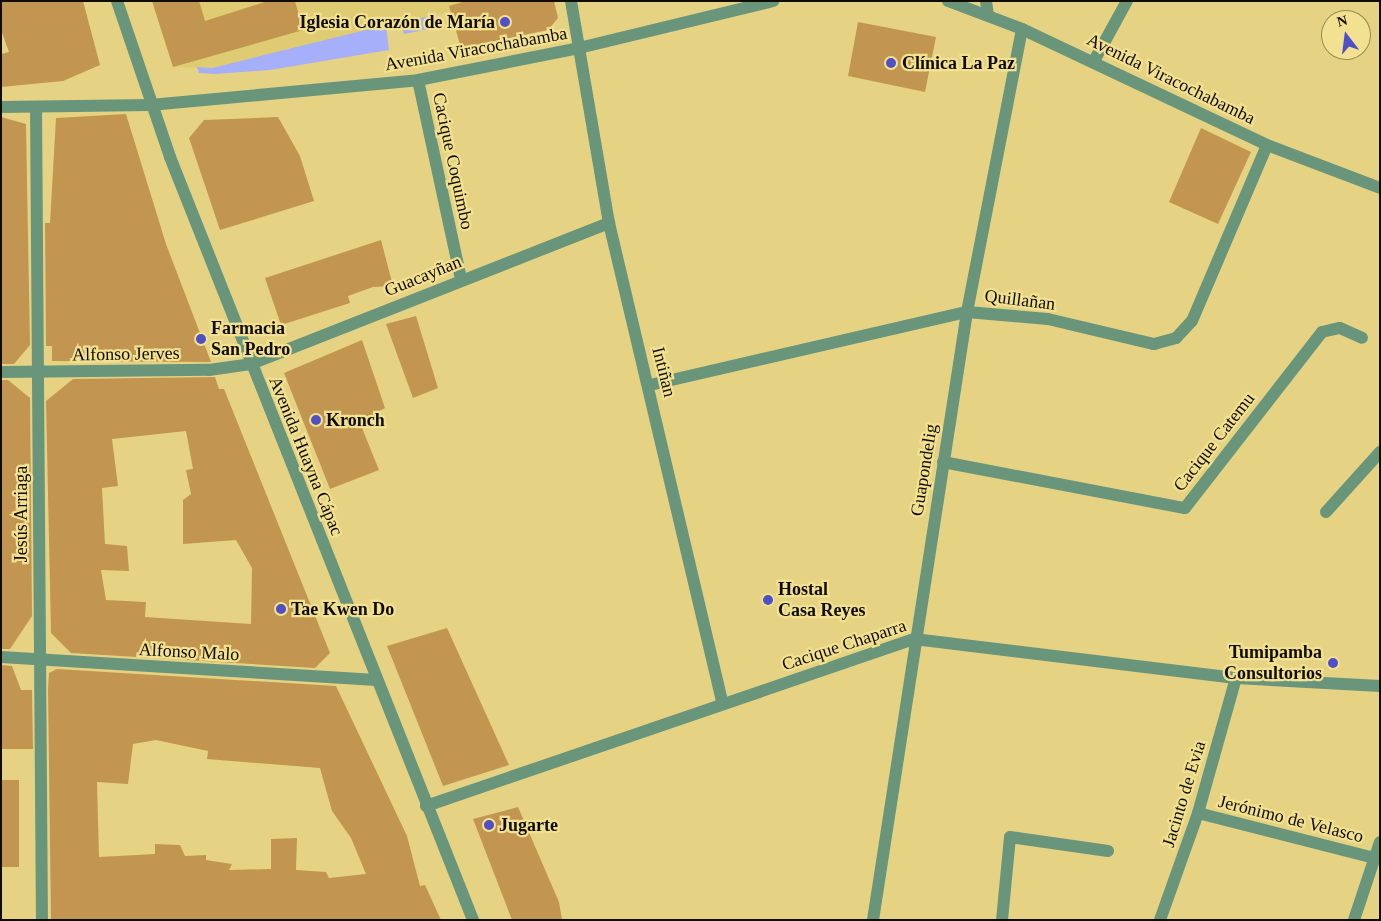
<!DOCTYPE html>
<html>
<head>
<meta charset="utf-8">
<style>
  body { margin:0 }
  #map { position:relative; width:1381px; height:921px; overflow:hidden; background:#e5d383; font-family:"Times New Roman",serif }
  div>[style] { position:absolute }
  .built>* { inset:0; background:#decb72 }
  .green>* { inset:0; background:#a5affa }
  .building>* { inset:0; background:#c29650 }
  .minor>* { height:12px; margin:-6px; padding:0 6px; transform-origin:6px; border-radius:6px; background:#69967b }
  .dots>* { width:14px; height:14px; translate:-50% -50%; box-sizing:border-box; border:2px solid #f2e190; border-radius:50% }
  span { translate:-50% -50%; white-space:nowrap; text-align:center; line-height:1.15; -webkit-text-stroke:4.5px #f2e190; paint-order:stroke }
  .poi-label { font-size:18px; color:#110c00; font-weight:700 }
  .right { translate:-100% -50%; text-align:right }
  .left { translate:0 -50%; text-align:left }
  .street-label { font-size:18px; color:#110c00 }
  .frame { position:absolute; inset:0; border:2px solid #110c00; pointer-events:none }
  .north { position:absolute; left:1321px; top:10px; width:50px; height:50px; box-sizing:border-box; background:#f2e190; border:1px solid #988c56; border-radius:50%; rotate:345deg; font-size:14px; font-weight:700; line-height:20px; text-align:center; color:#110c00 }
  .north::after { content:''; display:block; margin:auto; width:18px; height:22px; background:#4f4fc6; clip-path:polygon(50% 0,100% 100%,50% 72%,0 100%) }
</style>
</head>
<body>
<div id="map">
  <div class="built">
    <i style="clip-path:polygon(152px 1px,466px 1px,449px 6px,451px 12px,212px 68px,173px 67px)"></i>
  </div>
  <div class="green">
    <i style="clip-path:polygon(431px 16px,434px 28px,404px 34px,400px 22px)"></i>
    <i style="clip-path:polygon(386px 25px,389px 50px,270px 70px,215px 74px,199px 73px,197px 67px,212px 68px)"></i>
  </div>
  <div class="building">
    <i style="clip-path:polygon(1px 1px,83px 1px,100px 65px,63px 81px,1px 87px,1px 54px,9px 52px,1px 30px)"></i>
    <i style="clip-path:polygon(152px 1px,199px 1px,205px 21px,268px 1px,295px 1px,303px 30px,173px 67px)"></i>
    <i style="clip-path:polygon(466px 1px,554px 1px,558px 18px,548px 30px,461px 48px,449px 6px)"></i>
    <i style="clip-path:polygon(858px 22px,936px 37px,925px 92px,848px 76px)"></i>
    <i style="clip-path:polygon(126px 114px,166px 244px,211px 362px,52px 361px,52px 346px,46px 346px,45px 223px,50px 223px,56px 118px)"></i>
    <i style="clip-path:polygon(1px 117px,26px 124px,30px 345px,14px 364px,1px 364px)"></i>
    <i style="clip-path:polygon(278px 117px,300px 156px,314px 201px,220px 230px,189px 138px,204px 120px)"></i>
    <i style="clip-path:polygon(1201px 128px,1251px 152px,1218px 224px,1169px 202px)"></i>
    <i style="clip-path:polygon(381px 240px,393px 286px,373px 287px,348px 296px,350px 303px,281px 325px,265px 278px)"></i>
    <i style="clip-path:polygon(416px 316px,438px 388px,413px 398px,386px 324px)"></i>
    <i style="clip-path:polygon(362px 340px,385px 408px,360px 423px,379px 470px,330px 489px,284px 373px)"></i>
    <i style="clip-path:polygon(evenodd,215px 377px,219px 389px,224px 389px,330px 653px,315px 668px,71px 653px,51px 633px,46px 401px,73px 379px,215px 377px,186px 431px,193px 469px,186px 470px,191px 494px,183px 500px,183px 544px,236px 540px,252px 568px,251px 624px,145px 617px,146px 602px,106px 600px,101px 570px,129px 571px,127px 546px,105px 544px,102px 488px,118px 486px,112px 439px,186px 431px)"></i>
    <i style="clip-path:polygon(1px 380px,8px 380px,30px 398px,32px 616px,10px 649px,1px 649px)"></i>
    <i style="clip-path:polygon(447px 628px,509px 765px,443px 786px,387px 646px)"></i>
    <i style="clip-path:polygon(1px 665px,12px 666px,21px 690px,32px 690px,33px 749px,1px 749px)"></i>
    <i style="clip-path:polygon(evenodd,57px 669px,336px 686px,407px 836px,420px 886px,425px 885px,441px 920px,51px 920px,48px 689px,49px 673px,57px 669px,156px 740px,208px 751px,207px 759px,320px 768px,332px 811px,351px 838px,366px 874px,329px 878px,326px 872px,296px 870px,297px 838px,271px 839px,271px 869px,229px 870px,232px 864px,206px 860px,206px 855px,185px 856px,180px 845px,155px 844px,155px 854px,99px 857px,97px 782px,128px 784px,133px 744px,156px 740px)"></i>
    <i style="clip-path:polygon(1px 780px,19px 780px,19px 867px,1px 867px)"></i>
    <i style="clip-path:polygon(518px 807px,559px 902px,562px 920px,512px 920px,473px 819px)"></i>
  </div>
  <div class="minor">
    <i style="left:117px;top:1px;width:165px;rotate:71.2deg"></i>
    <i style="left:170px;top:157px;width:821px;rotate:68.34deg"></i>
    <i style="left:571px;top:1px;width:225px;rotate:80.3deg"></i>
    <i style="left:609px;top:223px;width:494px;rotate:76.7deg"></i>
    <i style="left:948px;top:1px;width:79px;rotate:20.7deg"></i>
    <i style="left:1022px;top:29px;width:271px;rotate:25.3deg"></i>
    <i style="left:1267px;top:145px;width:121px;rotate:20.8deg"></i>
    <i style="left:986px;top:1px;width:14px;rotate:82deg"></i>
    <i style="left:1094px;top:61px;width:68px;rotate:-61.2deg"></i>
    <i style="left:418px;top:80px;width:204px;rotate:77.8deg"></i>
    <i style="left:1px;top:107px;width:149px;rotate:-0.8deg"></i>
    <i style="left:150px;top:105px;width:269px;rotate:-5.3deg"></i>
    <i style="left:418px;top:80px;width:164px;rotate:-11.2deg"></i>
    <i style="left:579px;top:48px;width:200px;rotate:-13.6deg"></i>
    <i style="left:36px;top:107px;width:813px;rotate:89.58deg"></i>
    <i style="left:1px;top:372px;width:208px;rotate:-0.6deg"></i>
    <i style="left:209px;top:370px;width:42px;rotate:-8.1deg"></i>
    <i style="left:251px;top:364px;width:385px;rotate:-21.5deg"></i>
    <i style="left:650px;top:385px;width:325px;rotate:-13deg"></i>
    <i style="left:967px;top:312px;width:81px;rotate:4.9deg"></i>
    <i style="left:1048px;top:319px;width:109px;rotate:13.3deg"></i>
    <i style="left:1154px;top:344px;width:23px;rotate:-15deg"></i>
    <i style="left:1176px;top:338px;width:23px;rotate:-47deg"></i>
    <i style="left:1192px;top:321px;width:191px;rotate:-66.9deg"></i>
    <i style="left:943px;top:462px;width:246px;rotate:10.8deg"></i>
    <i style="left:1185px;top:508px;width:223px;rotate:-52.1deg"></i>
    <i style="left:1322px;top:332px;width:18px;rotate:-13deg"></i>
    <i style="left:1340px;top:328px;width:24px;rotate:24deg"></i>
    <i style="left:1326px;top:512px;width:81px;rotate:-48deg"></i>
    <i style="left:1px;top:657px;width:376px;rotate:3.5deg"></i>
    <i style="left:426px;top:806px;width:516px;rotate:-18.89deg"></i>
    <i style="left:914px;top:639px;width:324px;rotate:6.9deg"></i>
    <i style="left:1236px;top:678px;width:144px;rotate:3.2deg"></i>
    <i style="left:1198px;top:813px;width:183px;rotate:14.3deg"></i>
    <i style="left:873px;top:920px;width:615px;rotate:-81.21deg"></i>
    <i style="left:967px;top:312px;width:288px;rotate:-79deg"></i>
    <i style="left:1002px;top:920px;width:83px;rotate:-84.5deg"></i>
    <i style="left:1010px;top:837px;width:99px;rotate:8.1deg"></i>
    <i style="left:1160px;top:920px;width:114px;rotate:-70.4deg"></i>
    <i style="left:1198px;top:813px;width:140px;rotate:-74.3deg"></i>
    <i style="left:1354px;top:920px;width:82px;rotate:-71.6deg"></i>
  </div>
  <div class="dots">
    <i style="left:505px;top:22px;background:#4f4fc6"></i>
    <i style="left:891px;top:63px;background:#4f4fc6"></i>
    <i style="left:201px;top:339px;background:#4f4fc6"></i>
    <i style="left:316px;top:420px;background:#4f4fc6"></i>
    <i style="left:768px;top:600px;background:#4f4fc6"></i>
    <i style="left:281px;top:609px;background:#4f4fc6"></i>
    <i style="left:1333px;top:663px;background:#4f4fc6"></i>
    <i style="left:489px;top:825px;background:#4f4fc6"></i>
  </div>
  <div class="poi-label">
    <span class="right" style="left:495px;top:22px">Iglesia Corazón de María</span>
    <span class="left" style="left:902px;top:63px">Clínica La Paz</span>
    <span class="left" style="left:211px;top:339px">Farmacia<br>San Pedro</span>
    <span class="left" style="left:326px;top:420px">Kronch</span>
    <span class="left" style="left:778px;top:600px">Hostal<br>Casa Reyes</span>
    <span class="left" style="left:291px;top:609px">Tae Kwen Do</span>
    <span class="right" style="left:1322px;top:663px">Tumipamba<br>Consultorios</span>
    <span class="left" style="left:499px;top:825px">Jugarte</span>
  </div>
  <div class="street-label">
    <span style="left:476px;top:49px;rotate:-10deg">Avenida Viracochabamba</span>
    <span style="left:1171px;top:79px;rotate:26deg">Avenida Viracochabamba</span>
    <span style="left:453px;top:161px;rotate:78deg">Cacique Coquimbo</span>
    <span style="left:423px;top:276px;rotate:-22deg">Guacayñan</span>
    <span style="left:1020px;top:300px;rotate:7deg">Quillañan</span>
    <span style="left:126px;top:354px;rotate:-1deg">Alfonso Jerves</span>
    <span style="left:664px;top:372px;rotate:76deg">Intiñan</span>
    <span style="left:1214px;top:442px;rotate:-52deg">Cacique Catemu</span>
    <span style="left:306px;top:456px;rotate:68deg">Avenida Huayna Cápac</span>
    <span style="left:924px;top:470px;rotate:-81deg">Guapondelig</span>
    <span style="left:21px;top:514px;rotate:-90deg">Jesús Arriaga</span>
    <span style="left:844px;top:645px;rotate:-18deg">Cacique Chaparra</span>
    <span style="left:189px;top:652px;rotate:3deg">Alfonso Malo</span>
    <span style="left:1184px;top:794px;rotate:-73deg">Jacinto de Evia</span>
    <span style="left:1291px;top:819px;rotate:14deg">Jerónimo de Velasco</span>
  </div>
  <div class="frame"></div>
  <div class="north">N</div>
</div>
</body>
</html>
